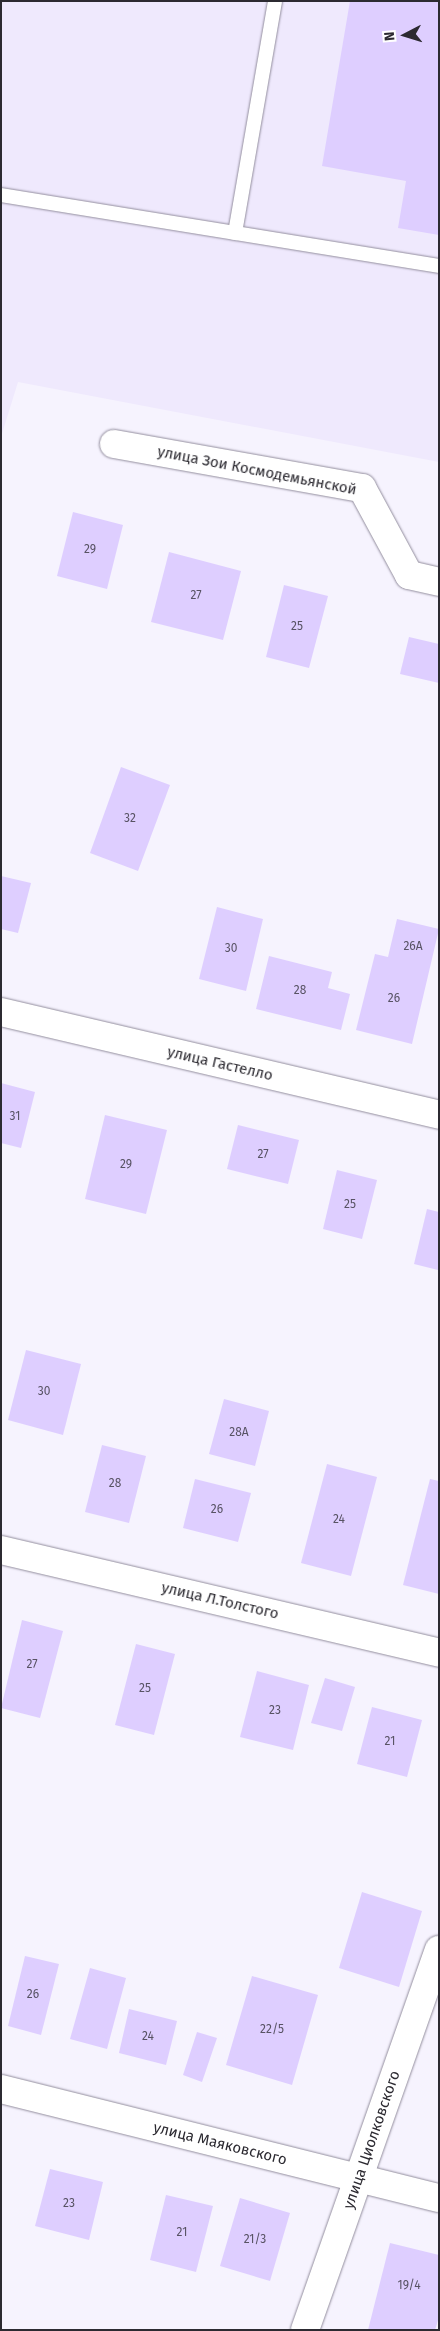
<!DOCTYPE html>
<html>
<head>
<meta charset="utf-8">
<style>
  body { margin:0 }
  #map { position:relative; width:440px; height:2331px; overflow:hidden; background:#f6f3fe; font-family:"Fira Sans",sans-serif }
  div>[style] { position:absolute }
  .built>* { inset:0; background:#efe9fd }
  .building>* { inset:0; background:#deceff }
  .roads { filter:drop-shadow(0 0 1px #938e9e) drop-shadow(0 0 1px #938e9e) }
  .lane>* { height:14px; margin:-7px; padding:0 7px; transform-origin:7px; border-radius:7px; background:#fff }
  .street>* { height:28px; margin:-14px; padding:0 14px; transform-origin:14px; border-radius:14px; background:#fff }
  span { translate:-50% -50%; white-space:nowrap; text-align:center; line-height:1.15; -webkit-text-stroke:4px #fff; paint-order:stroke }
  .number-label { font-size:12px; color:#585364 }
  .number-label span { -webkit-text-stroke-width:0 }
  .street-label { font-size:15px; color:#2c2a31 }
  .frame { position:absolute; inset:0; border:2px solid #2c2a31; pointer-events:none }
  .north { position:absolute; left:380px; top:10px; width:50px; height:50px; -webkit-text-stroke:4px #fff; paint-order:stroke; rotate:265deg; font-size:14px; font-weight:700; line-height:20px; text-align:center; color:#2c2a31 }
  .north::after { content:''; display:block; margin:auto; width:18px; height:22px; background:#2c2a31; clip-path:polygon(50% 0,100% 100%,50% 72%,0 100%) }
</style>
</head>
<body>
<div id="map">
  <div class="built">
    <i style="clip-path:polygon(1px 1px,439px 1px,439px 462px,18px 382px,1px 437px)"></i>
  </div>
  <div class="building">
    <i style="clip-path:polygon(350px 1px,439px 1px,439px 235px,398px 228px,406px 181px,322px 166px)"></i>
    <i style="clip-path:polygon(73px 512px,123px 525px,107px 589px,57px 576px)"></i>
    <i style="clip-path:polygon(169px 552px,241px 571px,223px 640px,151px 622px)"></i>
    <i style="clip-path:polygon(284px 585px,328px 596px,309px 668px,266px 657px)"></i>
    <i style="clip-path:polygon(409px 637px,439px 644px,439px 683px,400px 674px)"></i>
    <i style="clip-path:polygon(121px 767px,170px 785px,138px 871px,90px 853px)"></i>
    <i style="clip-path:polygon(1px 876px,31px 883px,18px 933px,1px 929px)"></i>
    <i style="clip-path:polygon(217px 907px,263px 919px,246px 991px,199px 979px)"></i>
    <i style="clip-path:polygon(397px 919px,439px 929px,412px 1044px,356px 1030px,375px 954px,388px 957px)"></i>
    <i style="clip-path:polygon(269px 956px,332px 972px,328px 988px,350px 994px,341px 1030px,256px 1009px)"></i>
    <i style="clip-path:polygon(1px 1083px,35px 1092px,21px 1148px,1px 1143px)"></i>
    <i style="clip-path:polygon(105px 1115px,167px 1130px,146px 1214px,85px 1199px)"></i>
    <i style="clip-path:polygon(238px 1125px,299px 1140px,288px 1184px,227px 1169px)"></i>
    <i style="clip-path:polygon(337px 1170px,377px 1180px,362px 1239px,323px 1229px)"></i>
    <i style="clip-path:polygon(427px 1209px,439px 1212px,438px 1270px,414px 1264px)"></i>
    <i style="clip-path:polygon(26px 1350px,81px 1364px,63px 1435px,8px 1420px)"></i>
    <i style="clip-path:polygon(224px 1399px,269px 1411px,255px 1466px,209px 1454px)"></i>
    <i style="clip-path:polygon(102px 1445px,146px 1456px,129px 1523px,85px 1512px)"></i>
    <i style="clip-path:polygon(327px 1464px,377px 1477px,351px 1576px,301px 1563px)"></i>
    <i style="clip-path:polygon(195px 1479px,251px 1493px,238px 1542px,183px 1528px)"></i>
    <i style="clip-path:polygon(430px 1479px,439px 1481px,439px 1594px,403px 1585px)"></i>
    <i style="clip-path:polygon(22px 1620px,63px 1631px,40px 1718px,1px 1708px)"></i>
    <i style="clip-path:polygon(136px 1644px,175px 1654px,154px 1735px,115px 1725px)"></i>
    <i style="clip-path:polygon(257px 1671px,309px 1685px,293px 1750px,240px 1737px)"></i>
    <i style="clip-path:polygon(325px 1678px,355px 1687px,342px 1731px,311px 1723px)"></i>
    <i style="clip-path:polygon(372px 1707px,422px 1720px,407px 1777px,357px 1764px)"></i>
    <i style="clip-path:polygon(362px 1892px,422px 1911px,399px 1987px,339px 1968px)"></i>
    <i style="clip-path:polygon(25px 1956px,59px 1964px,41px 2035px,8px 2026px)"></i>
    <i style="clip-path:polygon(90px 1968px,126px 1978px,107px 2049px,70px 2039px)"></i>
    <i style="clip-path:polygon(252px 1976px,318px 1995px,292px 2085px,226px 2065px)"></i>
    <i style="clip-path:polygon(129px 2009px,177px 2021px,166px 2065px,119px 2053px)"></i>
    <i style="clip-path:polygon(197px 2032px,217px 2038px,202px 2082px,183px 2075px)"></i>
    <i style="clip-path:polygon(50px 2169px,103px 2182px,89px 2240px,35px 2226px)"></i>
    <i style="clip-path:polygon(166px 2195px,213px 2206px,196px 2272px,150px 2260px)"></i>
    <i style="clip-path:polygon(240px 2198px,290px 2213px,270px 2281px,220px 2266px)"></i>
    <i style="clip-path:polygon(390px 2243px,439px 2255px,439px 2317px,435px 2330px,368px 2330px)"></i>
  </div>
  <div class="roads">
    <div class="lane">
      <i style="left:1px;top:195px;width:444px;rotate:9.2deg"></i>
      <i style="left:235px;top:233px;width:235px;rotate:-80.2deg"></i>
    </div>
    <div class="street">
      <i style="left:114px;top:444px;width:252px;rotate:10.1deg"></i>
      <i style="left:362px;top:488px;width:99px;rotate:61.6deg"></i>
      <i style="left:409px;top:575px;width:31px;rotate:13deg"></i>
      <i style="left:1px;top:1012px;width:450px;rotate:13.2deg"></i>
      <i style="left:1px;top:1550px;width:450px;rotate:13.2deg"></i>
      <i style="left:1px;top:2089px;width:451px;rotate:14deg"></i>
      <i style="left:305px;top:2330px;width:403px;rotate:-70.6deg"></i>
    </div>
  </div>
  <div class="number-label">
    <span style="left:90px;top:550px">29</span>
    <span style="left:196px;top:596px">27</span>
    <span style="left:297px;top:627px">25</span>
    <span style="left:130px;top:819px">32</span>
    <span style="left:413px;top:947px">26А</span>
    <span style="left:231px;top:949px">30</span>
    <span style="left:300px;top:991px">28</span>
    <span style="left:394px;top:999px">26</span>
    <span style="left:15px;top:1117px">31</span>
    <span style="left:263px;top:1155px">27</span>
    <span style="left:126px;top:1165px">29</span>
    <span style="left:350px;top:1205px">25</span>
    <span style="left:44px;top:1392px">30</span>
    <span style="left:239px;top:1433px">28А</span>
    <span style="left:115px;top:1484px">28</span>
    <span style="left:217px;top:1510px">26</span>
    <span style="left:339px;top:1520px">24</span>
    <span style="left:32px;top:1665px">27</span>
    <span style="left:145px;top:1689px">25</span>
    <span style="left:275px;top:1711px">23</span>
    <span style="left:390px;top:1742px">21</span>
    <span style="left:33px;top:1995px">26</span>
    <span style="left:272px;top:2030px">22/5</span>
    <span style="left:148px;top:2037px">24</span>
    <span style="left:69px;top:2204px">23</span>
    <span style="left:182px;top:2233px">21</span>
    <span style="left:255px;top:2240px">21/3</span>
    <span style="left:409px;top:2286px">19/4</span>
  </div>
  <div class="street-label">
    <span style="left:257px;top:471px;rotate:11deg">улица Зои Космодемьянской</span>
    <span style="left:220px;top:1064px;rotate:13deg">улица Гастелло</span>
    <span style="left:220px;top:1601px;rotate:13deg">улица Л.Толстого</span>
    <span style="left:372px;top:2140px;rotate:-71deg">улица Циолковского</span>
    <span style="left:220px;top:2144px;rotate:14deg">улица Маяковского</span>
  </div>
  <div class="frame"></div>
  <div class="north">N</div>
</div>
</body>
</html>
